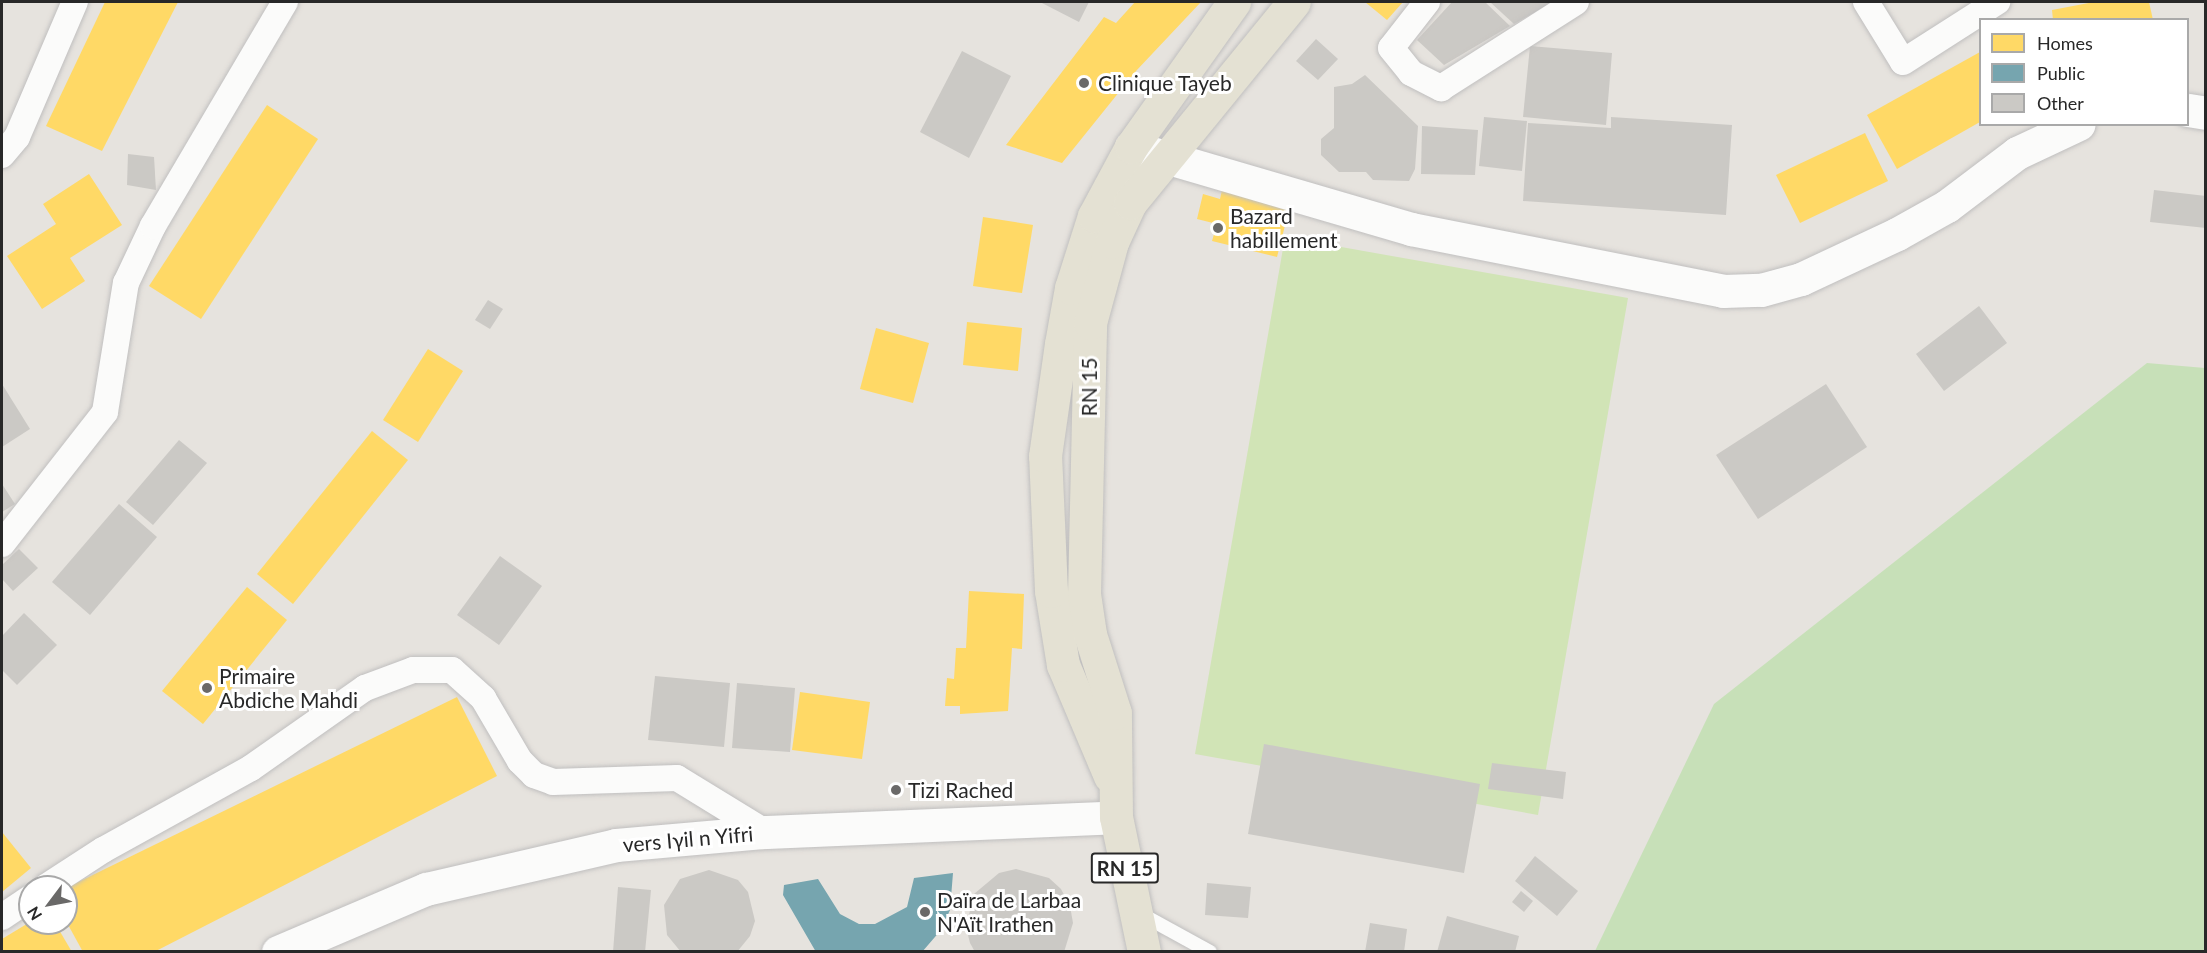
<!DOCTYPE html>
<html>
<head>
<meta charset="utf-8">
<style>
  body { margin:0 }
  #map { position:relative; width:2207px; height:953px; overflow:hidden; background:#e6e3de; font-family:Lato,sans-serif }
  div>[style] { position:absolute }
  .green>* { inset:0; background:#c7e0b8 }
  .pitch>* { inset:0; background:#d1e4b6 }
  .homes>* { inset:0; background:#ffd966 }
  .public>* { inset:0; background:#76a5af }
  .building>* { inset:0; background:#cbc9c5 }
  .roads { filter:drop-shadow(0 0 2px #c0bfbf) drop-shadow(0 0 2px #c0bfbf) }
  .lane>* { height:14px; margin:-7px; padding:0 7px; transform-origin:7px; border-radius:7px; background:#fbfbfa }
  .street>* { height:26px; margin:-13px; padding:0 13px; transform-origin:13px; border-radius:13px; background:#fbfbfa }
  .secondary>* { height:33px; margin:-16.5px; padding:0 16.5px; transform-origin:16.5px; border-radius:16.5px; background:#fbfbfa }
  .primary>* { height:33px; margin:-16.5px; padding:0 16.5px; transform-origin:16.5px; border-radius:16.5px; background:#e4e1d3 }
  .dots>* { width:16px; height:16px; translate:-50% -50%; box-sizing:border-box; border:3px solid #fff; border-radius:50% }
  span { translate:-50% -50%; white-space:nowrap; text-align:center; line-height:1.15; -webkit-text-stroke:6px #fff; paint-order:stroke }
  .shield-label span { padding:2px 4px; background:#fff; border:2px solid; border-radius:4px; -webkit-text-stroke-width:0 }
  .shield-label { font-size:20px; color:#282828; font-weight:700 }
  .poi-label { font-size:21px; color:#282828 }
  .left { translate:0 -50%; text-align:left }
  .street-label { font-size:21px; color:#282828 }
  .frame { position:absolute; inset:0; border:3px solid #282828; pointer-events:none }
  .legend { position:absolute; left:1979px; top:18px; width:210px; height:108px; box-sizing:border-box; background:#fff; border:2px solid #a9a9a9; margin:0; padding:8px 10px; list-style:none; font-size:18px; color:#282828 }
  .legend li { display:flex; align-items:center; gap:12px; height:30px }
  .legend b { width:30px; border:2px solid #a9a9a9 }
  .north { position:absolute; left:18px; top:875px; width:60px; height:60px; box-sizing:border-box; background:#fff; border:2px solid #a9a9a9; border-radius:50%; rotate:238deg; font-size:16px; font-weight:700; line-height:24px; text-align:center; color:#282828 }
  .north::after { content:''; display:block; margin:auto; width:21px; height:27px; background:#6a6968; clip-path:polygon(50% 0,100% 100%,50% 72%,0 100%) }
</style>
</head>
<body>
<div id="map">
  <div class="green">
    <i style="clip-path:polygon(2147px 363px,2205px 368px,2205px 951px,1595px 951px,1714px 704px)"></i>
  </div>
  <div class="pitch">
    <i style="clip-path:polygon(1285px 237px,1628px 298px,1538px 815px,1195px 754px)"></i>
  </div>
  <div class="homes">
    <i style="clip-path:polygon(105px 2px,178px 2px,102px 151px,46px 126px)"></i>
    <i style="clip-path:polygon(1135px 2px,1201px 2px,1136px 71px,1062px 163px,1006px 145px,1104px 17px,1116px 23px)"></i>
    <i style="clip-path:polygon(1365px 2px,1403px 2px,1387px 20px)"></i>
    <i style="clip-path:polygon(2094px 2px,2149px 2px,2153px 20px,2053px 20px,2052px 10px)"></i>
    <i style="clip-path:polygon(1980px 52px,1980px 122px,1897px 169px,1867px 115px)"></i>
    <i style="clip-path:polygon(267px 105px,318px 139px,201px 319px,149px 286px)"></i>
    <i style="clip-path:polygon(1865px 133px,1888px 181px,1800px 223px,1776px 175px)"></i>
    <i style="clip-path:polygon(89px 174px,122px 225px,70px 258px,85px 281px,42px 309px,7px 256px,56px 224px,43px 204px)"></i>
    <i style="clip-path:polygon(1224px 181px,1292px 198px,1277px 257px,1212px 241px,1217px 224px,1197px 219px,1203px 194px,1220px 199px)"></i>
    <i style="clip-path:polygon(983px 217px,1033px 225px,1022px 293px,973px 286px)"></i>
    <i style="clip-path:polygon(967px 322px,1022px 328px,1018px 371px,963px 365px)"></i>
    <i style="clip-path:polygon(876px 328px,929px 343px,913px 403px,860px 389px)"></i>
    <i style="clip-path:polygon(428px 349px,463px 371px,418px 442px,383px 420px)"></i>
    <i style="clip-path:polygon(372px 431px,408px 460px,293px 604px,257px 574px)"></i>
    <i style="clip-path:polygon(247px 587px,287px 620px,203px 724px,162px 691px)"></i>
    <i style="clip-path:polygon(969px 591px,1024px 594px,1022px 649px,1012px 648px,1008px 711px,960px 714px,960px 706px,945px 706px,947px 678px,954px 679px,956px 648px,966px 648px)"></i>
    <i style="clip-path:polygon(800px 692px,870px 702px,862px 759px,792px 750px)"></i>
    <i style="clip-path:polygon(457px 697px,497px 776px,154px 952px,83px 952px,66px 921px,66px 888px)"></i>
    <i style="clip-path:polygon(2px 832px,31px 868px,2px 892px)"></i>
    <i style="clip-path:polygon(30px 922px,55px 923px,72px 952px,2px 952px,2px 939px)"></i>
  </div>
  <div class="public">
    <i style="clip-path:polygon(953px 873px,950px 910px,941px 930px,922px 952px,816px 952px,783px 895px,784px 885px,818px 879px,840px 914px,859px 924px,875px 924px,907px 907px,914px 878px)"></i>
  </div>
  <div class="building">
    <i style="clip-path:polygon(1040px 2px,1089px 2px,1079px 22px)"></i>
    <i style="clip-path:polygon(1452px 2px,1485px 2px,1510px 26px,1444px 65px,1417px 40px)"></i>
    <i style="clip-path:polygon(1490px 2px,1553px 2px,1514px 24px)"></i>
    <i style="clip-path:polygon(1316px 39px,1338px 59px,1318px 80px,1296px 61px)"></i>
    <i style="clip-path:polygon(1530px 46px,1612px 53px,1606px 125px,1523px 117px)"></i>
    <i style="clip-path:polygon(962px 51px,1011px 76px,969px 158px,920px 132px)"></i>
    <i style="clip-path:polygon(1365px 75px,1418px 126px,1415px 169px,1409px 181px,1373px 180px,1366px 172px,1339px 172px,1321px 155px,1321px 139px,1334px 128px,1334px 87px,1352px 84px)"></i>
    <i style="clip-path:polygon(1484px 117px,1527px 121px,1522px 171px,1479px 166px)"></i>
    <i style="clip-path:polygon(1611px 117px,1732px 125px,1726px 215px,1523px 201px,1528px 123px,1611px 128px)"></i>
    <i style="clip-path:polygon(1422px 126px,1478px 130px,1475px 175px,1421px 174px)"></i>
    <i style="clip-path:polygon(128px 154px,154px 157px,156px 190px,127px 185px)"></i>
    <i style="clip-path:polygon(2154px 190px,2206px 196px,2206px 228px,2150px 222px)"></i>
    <i style="clip-path:polygon(488px 300px,503px 309px,490px 329px,475px 320px)"></i>
    <i style="clip-path:polygon(1979px 306px,2007px 343px,1944px 391px,1916px 354px)"></i>
    <i style="clip-path:polygon(2px 384px,30px 429px,2px 447px)"></i>
    <i style="clip-path:polygon(1826px 384px,1867px 447px,1758px 519px,1716px 455px)"></i>
    <i style="clip-path:polygon(179px 440px,207px 463px,153px 525px,126px 502px)"></i>
    <i style="clip-path:polygon(2px 484px,15px 504px,2px 512px)"></i>
    <i style="clip-path:polygon(119px 504px,157px 537px,90px 615px,52px 582px)"></i>
    <i style="clip-path:polygon(19px 549px,38px 568px,13px 591px,2px 579px,2px 565px)"></i>
    <i style="clip-path:polygon(500px 556px,542px 586px,499px 645px,457px 615px)"></i>
    <i style="clip-path:polygon(24px 613px,57px 645px,17px 685px,2px 670px,2px 636px)"></i>
    <i style="clip-path:polygon(655px 676px,730px 683px,724px 747px,648px 740px)"></i>
    <i style="clip-path:polygon(737px 683px,795px 688px,790px 752px,732px 748px)"></i>
    <i style="clip-path:polygon(1264px 744px,1480px 784px,1464px 873px,1248px 834px)"></i>
    <i style="clip-path:polygon(1492px 763px,1566px 772px,1563px 799px,1488px 789px)"></i>
    <i style="clip-path:polygon(1535px 856px,1578px 891px,1557px 916px,1515px 881px)"></i>
    <i style="clip-path:polygon(1016px 869px,1049px 878px,1061px 889px,1070px 906px,1073px 923px,1064px 952px,975px 952px,970px 943px,966px 927px,974px 894px,999px 873px)"></i>
    <i style="clip-path:polygon(709px 870px,738px 880px,748px 892px,755px 921px,750px 936px,737px 952px,681px 952px,667px 935px,664px 905px,680px 879px)"></i>
    <i style="clip-path:polygon(1207px 883px,1251px 887px,1248px 918px,1205px 915px)"></i>
    <i style="clip-path:polygon(618px 887px,651px 890px,645px 952px,613px 952px)"></i>
    <i style="clip-path:polygon(1521px 891px,1533px 901px,1524px 912px,1512px 902px)"></i>
    <i style="clip-path:polygon(1447px 916px,1519px 936px,1515px 952px,1437px 952px)"></i>
    <i style="clip-path:polygon(1370px 923px,1407px 929px,1404px 952px,1365px 952px)"></i>
  </div>
  <div class="roads">
    <div class="lane">
      <i style="left:1139px;top:913px;width:81px;rotate:28.8deg"></i>
    </div>
    <div class="street">
      <i style="left:1427px;top:2px;width:58px;rotate:128deg"></i>
      <i style="left:1391px;top:48px;width:32px;rotate:51deg"></i>
      <i style="left:1411px;top:73px;width:34px;rotate:27deg"></i>
      <i style="left:1441px;top:88px;width:160px;rotate:-32.5deg"></i>
      <i style="left:1866px;top:2px;width:70px;rotate:58.3deg"></i>
      <i style="left:1903px;top:62px;width:112px;rotate:-32.6deg"></i>
      <i style="left:2px;top:155px;width:23px;rotate:-50deg"></i>
      <i style="left:17px;top:137px;width:147px;rotate:-66.8deg"></i>
      <i style="left:2px;top:544px;width:167px;rotate:-52deg"></i>
      <i style="left:105px;top:412px;width:131px;rotate:-80.8deg"></i>
      <i style="left:126px;top:283px;width:63px;rotate:-64.7deg"></i>
      <i style="left:153px;top:226px;width:260px;rotate:-59.5deg"></i>
      <i style="left:46px;top:887px;width:68px;rotate:-33deg"></i>
      <i style="left:103px;top:850px;width:169px;rotate:-29deg"></i>
      <i style="left:251px;top:768px;width:139px;rotate:-35.1deg"></i>
      <i style="left:365px;top:688px;width:51px;rotate:-20.6deg"></i>
      <i style="left:413px;top:670px;width:39px"></i>
      <i style="left:452px;top:670px;width:42px;rotate:42.1deg"></i>
      <i style="left:483px;top:698px;width:73px;rotate:59.6deg"></i>
      <i style="left:520px;top:761px;width:20px;rotate:45deg"></i>
      <i style="left:534px;top:775px;width:20px;rotate:20deg"></i>
      <i style="left:553px;top:782px;width:124px;rotate:-1.8deg"></i>
      <i style="left:677px;top:778px;width:103px;rotate:31.5deg"></i>
      <i style="left:2px;top:917px;width:34px;rotate:-34deg"></i>
    </div>
    <div class="secondary">
      <i style="left:2188px;top:110px;width:18px;rotate:9deg"></i>
      <i style="left:1131px;top:147px;width:292px;rotate:16.3deg"></i>
      <i style="left:1411px;top:229px;width:318px;rotate:11.2deg"></i>
      <i style="left:1723px;top:291px;width:38px;rotate:-2deg"></i>
      <i style="left:1761px;top:290px;width:41px;rotate:-15.4deg"></i>
      <i style="left:1801px;top:279px;width:106px;rotate:-25.1deg"></i>
      <i style="left:1897px;top:234px;width:57px;rotate:-29.2deg"></i>
      <i style="left:1947px;top:206px;width:88px;rotate:-37.1deg"></i>
      <i style="left:2017px;top:153px;width:68px;rotate:-25.1deg"></i>
      <i style="left:278px;top:952px;width:161px;rotate:-23.1deg"></i>
      <i style="left:426px;top:889px;width:195px;rotate:-13deg"></i>
      <i style="left:616px;top:845px;width:150px;rotate:-5deg"></i>
      <i style="left:765px;top:832px;width:351px;rotate:-2.4deg"></i>
    </div>
    <div class="primary">
      <i style="left:1110px;top:776px;width:121px;rotate:-112.9deg"></i>
      <i style="left:1063px;top:665px;width:75px;rotate:-99.2deg"></i>
      <i style="left:1051px;top:591px;width:135px;rotate:-92.5deg"></i>
      <i style="left:1045px;top:456px;width:113px;rotate:-81.9deg"></i>
      <i style="left:1061px;top:344px;width:57px;rotate:-79.9deg"></i>
      <i style="left:1071px;top:288px;width:76px;rotate:-72.3deg"></i>
      <i style="left:1094px;top:216px;width:78px;rotate:-61.8deg"></i>
      <i style="left:1131px;top:147px;width:178px;rotate:-54.6deg"></i>
      <i style="left:1144px;top:952px;width:138px;rotate:-101.7deg"></i>
      <i style="left:1116px;top:817px;width:104px;rotate:-90.6deg"></i>
      <i style="left:1115px;top:713px;width:83px;rotate:-107.6deg"></i>
      <i style="left:1090px;top:634px;width:40px;rotate:-98.5deg"></i>
      <i style="left:1084px;top:594px;width:271px;rotate:-88.7deg"></i>
      <i style="left:1090px;top:323px;width:84px;rotate:-74.8deg"></i>
      <i style="left:1112px;top:242px;width:43px;rotate:-65.2deg"></i>
      <i style="left:1130px;top:203px;width:259px;rotate:-50.8deg"></i>
    </div>
  </div>
  <div class="dots">
    <i style="left:1084px;top:83px;background:#6a6968"></i>
    <i style="left:1218px;top:228px;background:#6a6968"></i>
    <i style="left:207px;top:688px;background:#6a6968"></i>
    <i style="left:896px;top:790px;background:#6a6968"></i>
    <i style="left:925px;top:912px;background:#6a6968"></i>
  </div>
  <div class="shield-label">
    <span style="left:1125px;top:868px">RN 15</span>
  </div>
  <div class="poi-label">
    <span class="left" style="left:1098px;top:83px">Clinique Tayeb</span>
    <span class="left" style="left:1230px;top:228px">Bazard<br>habillement</span>
    <span class="left" style="left:219px;top:688px">Primaire<br>Abdiche Mahdi</span>
    <span class="left" style="left:908px;top:790px">Tizi Rached</span>
    <span class="left" style="left:937px;top:912px">Daïra de Larbaa<br>N'Aït Irathen</span>
  </div>
  <div class="street-label">
    <span style="left:1089px;top:387px;rotate:-90deg">RN 15</span>
    <span style="left:688px;top:839px;rotate:-5deg">vers Iγil n Yifri</span>
  </div>
  <div class="frame"></div>
  <ul class="legend">
  <li><b style="height:16px;background:#ffd966"></b>Homes</li>
  <li><b style="height:16px;background:#76a5af"></b>Public</li>
  <li><b style="height:16px;background:#cbc9c5"></b>Other</li>
  </ul>
  <div class="north">N</div>
</div>
</body>
</html>
